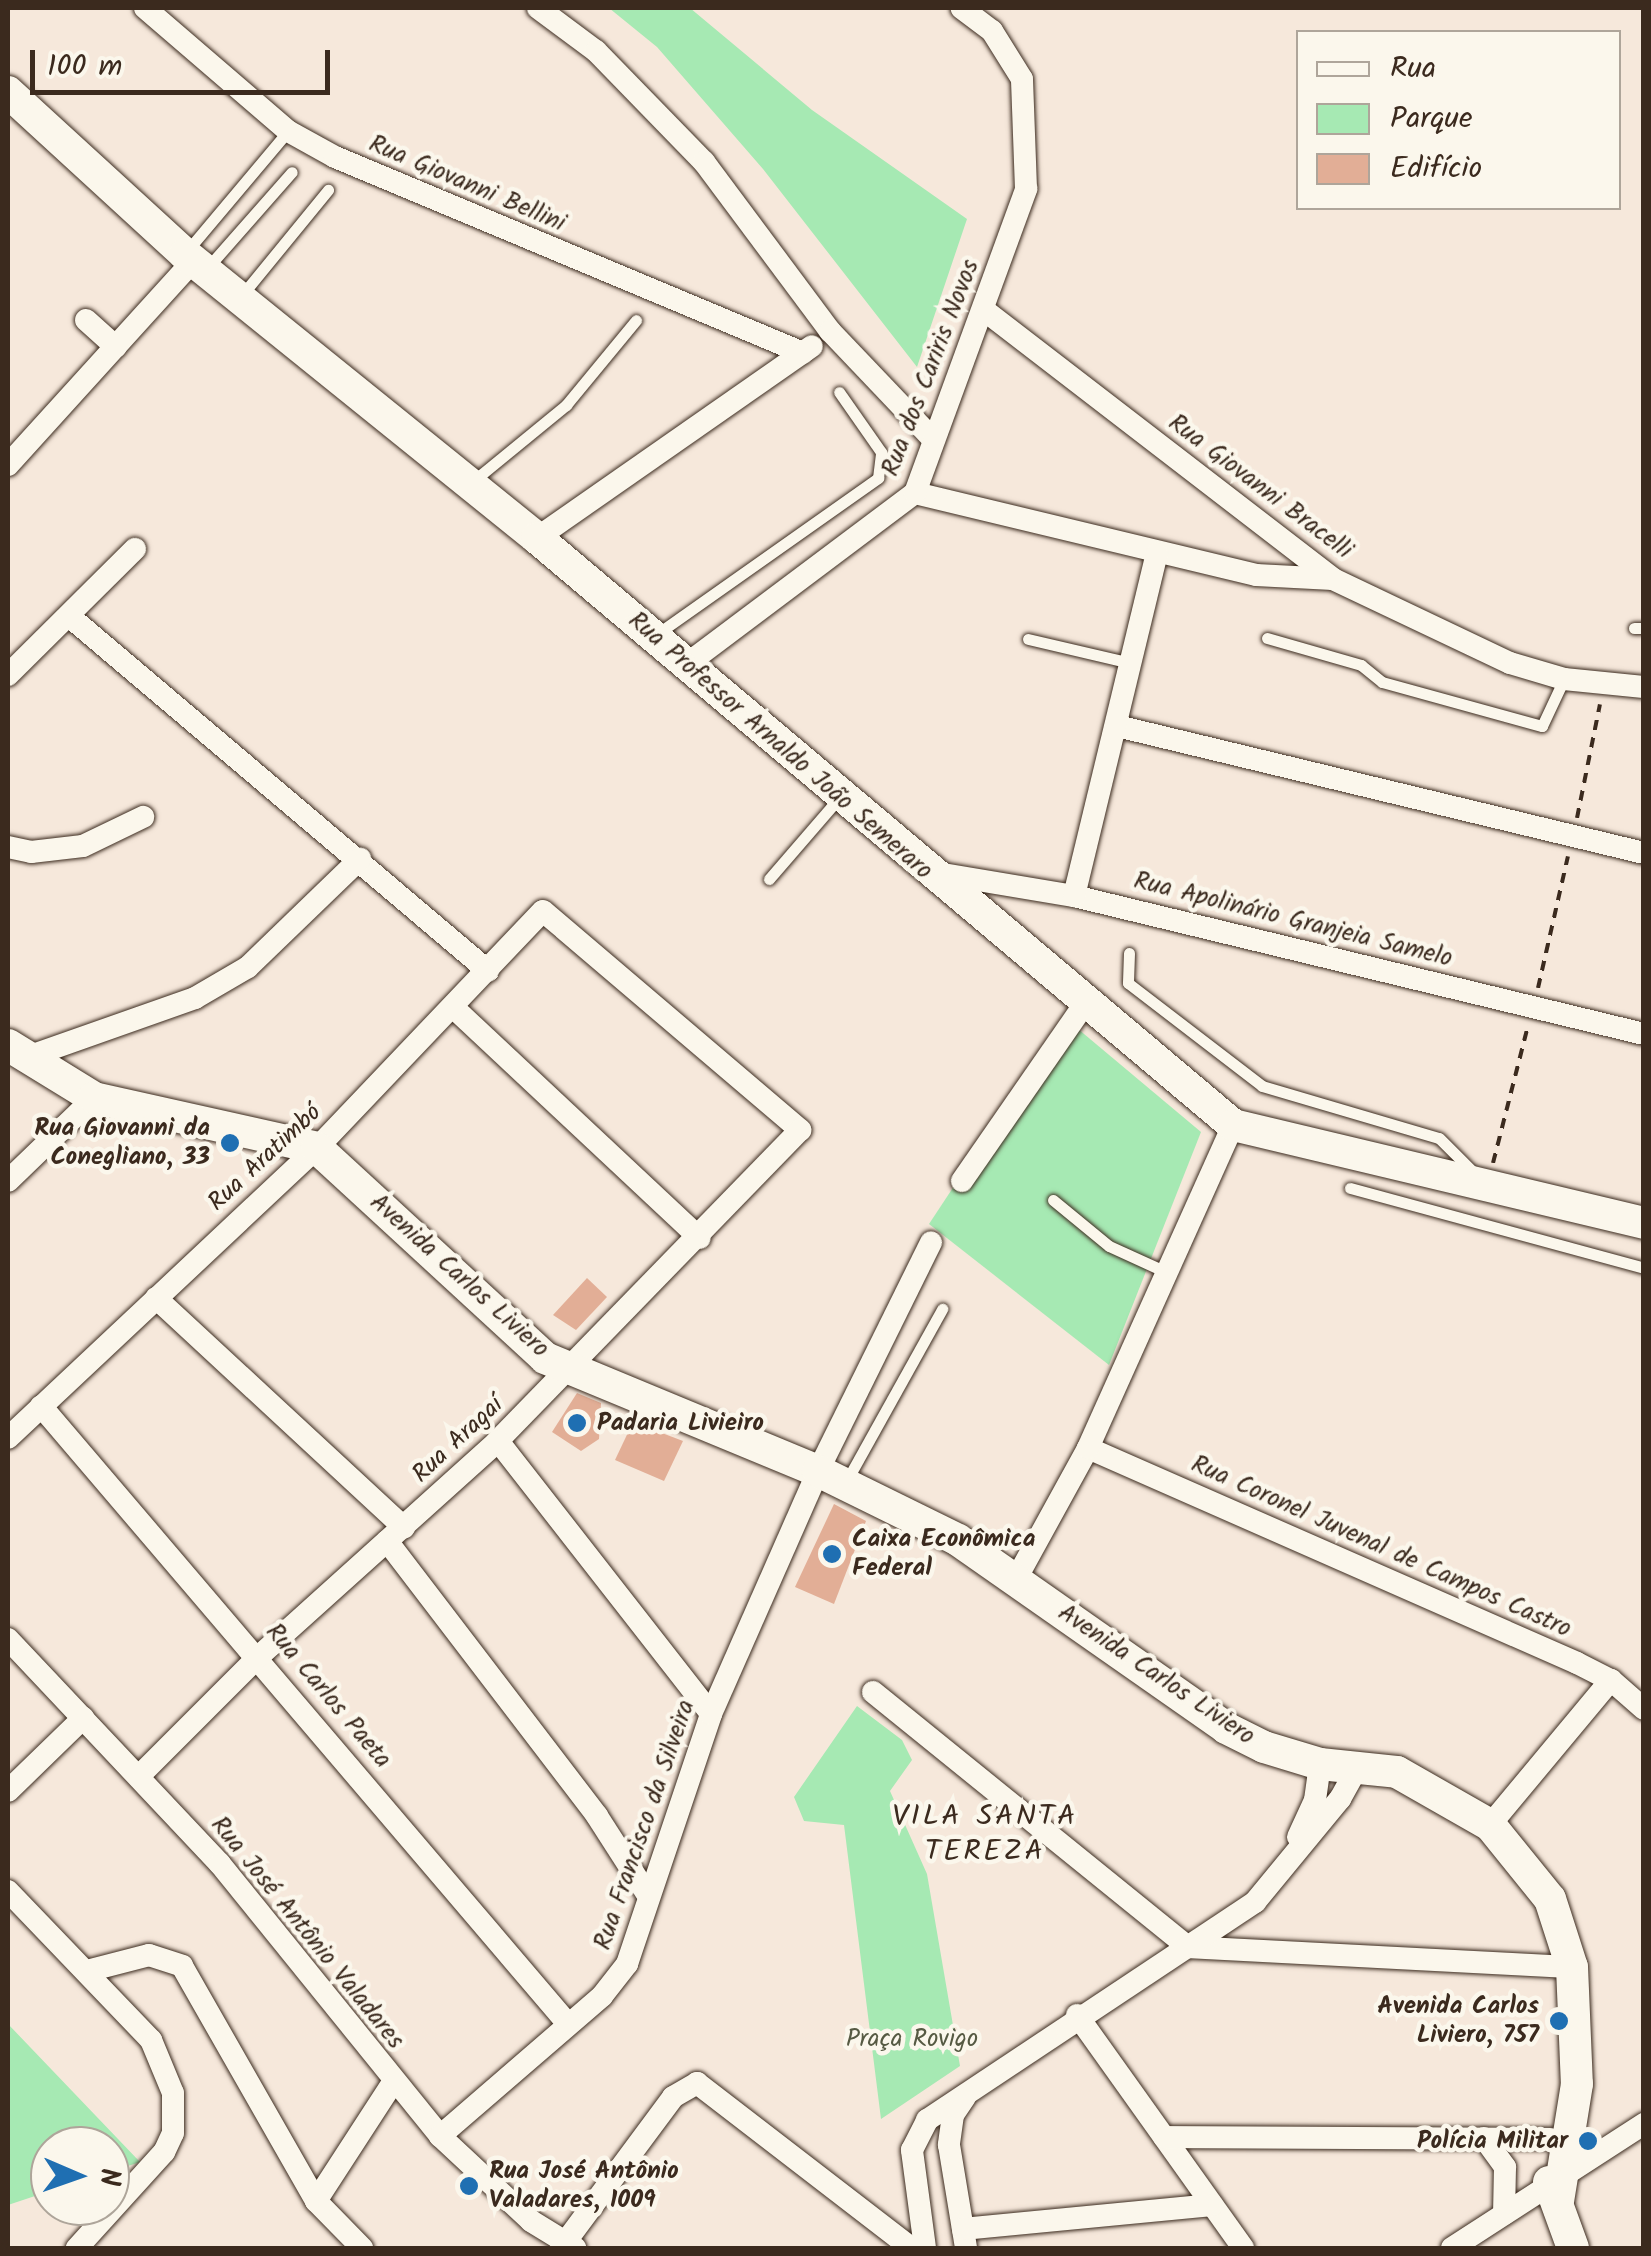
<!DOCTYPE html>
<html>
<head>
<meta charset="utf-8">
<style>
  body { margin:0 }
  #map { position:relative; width:1651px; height:2256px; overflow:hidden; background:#f6e8db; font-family:Kalam,sans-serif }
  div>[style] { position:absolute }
  .green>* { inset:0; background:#a6e9b3 }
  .building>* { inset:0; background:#e2ae96 }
  .path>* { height:4px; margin-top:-2px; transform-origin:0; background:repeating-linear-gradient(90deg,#3b2a1e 0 10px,transparent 0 18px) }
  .roads { filter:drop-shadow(0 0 2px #3b2a1e) drop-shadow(0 0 2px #3b2a1e) }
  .lane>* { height:11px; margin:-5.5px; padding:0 5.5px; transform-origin:5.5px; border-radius:5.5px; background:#fbf7ec }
  .street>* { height:22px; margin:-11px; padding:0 11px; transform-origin:11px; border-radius:11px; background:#fbf7ec }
  .secondary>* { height:32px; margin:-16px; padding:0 16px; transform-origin:16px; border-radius:16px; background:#fbf7ec }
  .dots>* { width:28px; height:28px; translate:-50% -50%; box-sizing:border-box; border:5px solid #fbf7ec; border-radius:50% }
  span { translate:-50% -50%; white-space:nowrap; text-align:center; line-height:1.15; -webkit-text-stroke:9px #fbf7ec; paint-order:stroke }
  .street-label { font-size:25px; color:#3b2a1e }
  .poi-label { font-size:25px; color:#3b2a1e; font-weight:700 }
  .right { translate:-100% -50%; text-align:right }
  .left { translate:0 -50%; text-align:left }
  .park-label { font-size:25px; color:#565a43 }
  .quarter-label { font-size:30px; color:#3b2a1e; letter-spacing:2.5px }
  .frame { position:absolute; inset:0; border:10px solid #3b2a1e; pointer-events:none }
  .legend { position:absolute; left:1296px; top:30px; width:325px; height:180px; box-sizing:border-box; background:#fbf7ec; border:2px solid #aea59a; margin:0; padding:12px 18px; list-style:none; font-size:30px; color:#3b2a1e }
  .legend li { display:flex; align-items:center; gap:20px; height:50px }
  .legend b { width:50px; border:2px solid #aea59a }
  .north { position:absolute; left:30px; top:2126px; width:100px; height:100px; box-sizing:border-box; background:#fbf7ec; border:2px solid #aea59a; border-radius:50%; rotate:92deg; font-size:28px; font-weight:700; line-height:40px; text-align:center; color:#3b2a1e }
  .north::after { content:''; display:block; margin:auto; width:35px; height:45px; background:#1f6fb2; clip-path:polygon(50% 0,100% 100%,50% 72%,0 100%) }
  .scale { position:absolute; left:30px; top:50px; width:300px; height:45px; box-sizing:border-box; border:5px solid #3b2a1e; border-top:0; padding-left:12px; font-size:30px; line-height:35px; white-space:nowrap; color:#3b2a1e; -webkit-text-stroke:8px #fbf7ec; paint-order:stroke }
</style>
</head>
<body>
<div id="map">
  <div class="green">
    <i style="clip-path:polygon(609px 8px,690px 8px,812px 110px,967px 219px,917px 367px,763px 169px,657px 47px)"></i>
    <i style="clip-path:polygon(1065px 1018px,1201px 1132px,1109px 1365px,929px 1224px)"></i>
    <i style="clip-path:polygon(857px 1706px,902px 1740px,912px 1760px,890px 1791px,927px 1874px,960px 2066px,881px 2119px,844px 1825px,804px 1821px,794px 1797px)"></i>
    <i style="clip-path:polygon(8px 2024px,140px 2162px,110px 2172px,110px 2146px,50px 2146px,50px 2191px,8px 2205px)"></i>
  </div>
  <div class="building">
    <i style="clip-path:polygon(587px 1278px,607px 1297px,576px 1330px,553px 1315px)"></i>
    <i style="clip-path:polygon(577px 1393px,601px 1403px,599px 1439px,581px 1451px,552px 1432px)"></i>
    <i style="clip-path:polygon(633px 1422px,683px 1441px,664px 1481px,615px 1460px)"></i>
    <i style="clip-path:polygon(834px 1504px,866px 1521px,834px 1604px,795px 1587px)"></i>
  </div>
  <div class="path">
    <i style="left:1577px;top:818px;width:116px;rotate:-78.6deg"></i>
    <i style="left:1538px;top:988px;width:135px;rotate:-77.2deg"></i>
    <i style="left:1493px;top:1163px;width:141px;rotate:-75.7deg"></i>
  </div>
  <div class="roads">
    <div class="lane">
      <i style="left:187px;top:251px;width:157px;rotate:-49.9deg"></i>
      <i style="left:209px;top:266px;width:125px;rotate:-48.6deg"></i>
      <i style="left:242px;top:295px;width:136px;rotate:-50.7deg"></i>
      <i style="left:472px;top:482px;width:122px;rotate:-39.3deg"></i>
      <i style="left:566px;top:405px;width:110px;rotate:-50.5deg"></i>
      <i style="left:1634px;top:628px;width:10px"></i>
      <i style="left:657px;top:634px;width:271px;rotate:-35.2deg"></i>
      <i style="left:878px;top:478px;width:26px;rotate:-83deg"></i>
      <i style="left:881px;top:452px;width:73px;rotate:-125deg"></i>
      <i style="left:1267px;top:638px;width:98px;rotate:16deg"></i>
      <i style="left:1361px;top:665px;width:27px;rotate:39deg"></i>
      <i style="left:1382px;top:682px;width:166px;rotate:15.4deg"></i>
      <i style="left:1542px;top:726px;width:52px;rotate:-64.9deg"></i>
      <i style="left:1028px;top:639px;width:106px;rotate:13.1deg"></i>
      <i style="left:769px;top:879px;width:106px;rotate:-49.2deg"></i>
      <i style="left:1129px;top:953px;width:30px;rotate:92deg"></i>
      <i style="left:1128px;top:983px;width:169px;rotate:37.5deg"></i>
      <i style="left:1262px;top:1086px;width:184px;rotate:16.4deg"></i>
      <i style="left:1439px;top:1138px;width:47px;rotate:45deg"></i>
      <i style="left:1350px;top:1188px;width:305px;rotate:15.2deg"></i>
      <i style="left:1053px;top:1200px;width:72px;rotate:39.4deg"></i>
      <i style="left:1109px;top:1246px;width:63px;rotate:24.5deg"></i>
      <i style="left:847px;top:1480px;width:196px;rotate:-60.9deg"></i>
    </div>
    <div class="street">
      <i style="left:145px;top:8px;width:189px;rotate:40.7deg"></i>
      <i style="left:288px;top:131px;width:54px;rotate:29deg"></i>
      <i style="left:335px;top:157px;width:507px;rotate:22.72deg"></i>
      <i style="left:538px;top:8px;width:72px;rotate:36.6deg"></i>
      <i style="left:596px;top:51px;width:155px;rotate:45.8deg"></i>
      <i style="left:704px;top:162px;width:211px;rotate:53.3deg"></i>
      <i style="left:830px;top:331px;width:149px;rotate:46.4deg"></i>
      <i style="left:984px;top:310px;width:441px;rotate:37.6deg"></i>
      <i style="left:1333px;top:579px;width:196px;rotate:25.4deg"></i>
      <i style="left:1510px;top:663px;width:56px;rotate:16.5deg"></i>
      <i style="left:1564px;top:679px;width:80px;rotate:5.7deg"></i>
      <i style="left:86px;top:320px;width:40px;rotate:42deg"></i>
      <i style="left:8px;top:465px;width:275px;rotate:-47.8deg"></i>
      <i style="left:915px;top:493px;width:351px;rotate:13.5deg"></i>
      <i style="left:1256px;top:575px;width:77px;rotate:3deg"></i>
      <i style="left:537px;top:538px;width:335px;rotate:-34.9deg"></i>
      <i style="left:69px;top:616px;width:549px;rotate:40.27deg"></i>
      <i style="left:687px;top:664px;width:285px;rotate:-36.9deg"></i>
      <i style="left:915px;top:493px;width:324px;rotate:-69.9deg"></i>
      <i style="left:1026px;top:189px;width:110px;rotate:-92.1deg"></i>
      <i style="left:1022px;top:79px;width:57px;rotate:-122deg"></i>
      <i style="left:992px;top:31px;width:38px;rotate:-143deg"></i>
      <i style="left:8px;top:675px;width:179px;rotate:-44.8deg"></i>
      <i style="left:1117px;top:726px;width:542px;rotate:13.55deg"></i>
      <i style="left:8px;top:847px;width:24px;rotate:12deg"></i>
      <i style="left:31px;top:852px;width:52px;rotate:-6.6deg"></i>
      <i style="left:83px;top:846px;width:67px;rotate:-25.8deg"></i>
      <i style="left:936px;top:873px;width:140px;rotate:9.5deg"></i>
      <i style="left:1074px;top:896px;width:586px;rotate:13.61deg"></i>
      <i style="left:1074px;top:896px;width:352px;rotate:-76.4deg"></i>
      <i style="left:455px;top:1009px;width:335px;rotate:43.1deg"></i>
      <i style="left:25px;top:1058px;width:180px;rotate:-19.4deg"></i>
      <i style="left:195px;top:998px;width:61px;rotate:-30.3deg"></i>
      <i style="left:248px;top:967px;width:156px;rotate:-44deg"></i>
      <i style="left:8px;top:1181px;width:120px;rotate:-44deg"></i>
      <i style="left:962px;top:1181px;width:214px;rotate:-55.3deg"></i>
      <i style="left:156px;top:1298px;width:338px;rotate:42.8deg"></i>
      <i style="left:41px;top:1406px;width:812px;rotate:49.54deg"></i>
      <i style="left:8px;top:1438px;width:424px;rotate:-43.2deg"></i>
      <i style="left:317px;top:1148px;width:327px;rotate:-46.4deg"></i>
      <i style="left:543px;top:911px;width:338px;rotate:40.4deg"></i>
      <i style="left:800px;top:1130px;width:434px;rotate:134.2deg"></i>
      <i style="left:498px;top:1441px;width:320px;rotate:138deg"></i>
      <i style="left:260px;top:1655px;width:171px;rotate:135deg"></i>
      <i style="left:498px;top:1441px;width:346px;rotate:52deg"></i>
      <i style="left:1088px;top:1448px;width:534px;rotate:23.73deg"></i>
      <i style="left:1577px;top:1663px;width:38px;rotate:27deg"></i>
      <i style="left:1611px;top:1680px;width:44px;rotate:41.3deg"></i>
      <i style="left:387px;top:1541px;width:346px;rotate:52.6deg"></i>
      <i style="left:597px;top:1816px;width:93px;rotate:57.3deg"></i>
      <i style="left:1015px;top:1581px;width:152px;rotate:-61.2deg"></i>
      <i style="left:1088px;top:1448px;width:354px;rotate:-65.8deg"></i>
      <i style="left:8px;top:1639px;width:309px;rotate:46.7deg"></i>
      <i style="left:220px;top:1864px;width:350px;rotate:51deg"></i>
      <i style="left:440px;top:2136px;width:125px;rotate:43deg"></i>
      <i style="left:531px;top:2221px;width:52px;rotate:31.5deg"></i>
      <i style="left:873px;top:1692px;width:405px;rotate:39deg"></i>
      <i style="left:1188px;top:1947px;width:385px;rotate:3deg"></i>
      <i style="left:8px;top:1791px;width:105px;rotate:-44.2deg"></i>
      <i style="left:1490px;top:1825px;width:189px;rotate:-50.2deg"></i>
      <i style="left:1298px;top:1837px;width:41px;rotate:-65.3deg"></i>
      <i style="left:1315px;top:1800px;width:36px;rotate:-82deg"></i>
      <i style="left:8px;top:1891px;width:207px;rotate:46.2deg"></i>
      <i style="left:151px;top:2040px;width:57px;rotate:67.5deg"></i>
      <i style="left:173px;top:2093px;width:40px;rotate:90deg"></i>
      <i style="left:173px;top:2133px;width:21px;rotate:115deg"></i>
      <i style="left:164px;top:2152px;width:130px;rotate:132.2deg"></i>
      <i style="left:91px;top:1970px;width:60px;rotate:-14.5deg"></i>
      <i style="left:149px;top:1955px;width:35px;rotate:18deg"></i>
      <i style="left:182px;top:1966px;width:271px;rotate:60.3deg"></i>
      <i style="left:316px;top:2201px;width:66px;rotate:45.6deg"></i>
      <i style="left:1077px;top:2015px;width:286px;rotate:54.5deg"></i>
      <i style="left:965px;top:2097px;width:22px;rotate:124deg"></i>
      <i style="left:953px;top:2115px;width:30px;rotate:98deg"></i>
      <i style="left:949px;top:2145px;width:104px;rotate:80.6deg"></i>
      <i style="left:440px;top:2136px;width:214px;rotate:-40.8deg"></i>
      <i style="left:602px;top:1996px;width:41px;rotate:-52deg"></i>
      <i style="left:627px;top:1964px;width:264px;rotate:-71.4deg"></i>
      <i style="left:711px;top:1714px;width:266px;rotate:-66.2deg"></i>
      <i style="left:818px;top:1471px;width:255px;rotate:-63.7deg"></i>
      <i style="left:1164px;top:2137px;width:386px;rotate:0.3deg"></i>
      <i style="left:1484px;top:2138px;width:36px;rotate:54deg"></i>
      <i style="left:1505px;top:2167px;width:47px;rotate:91.2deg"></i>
      <i style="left:316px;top:2201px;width:140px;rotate:-57deg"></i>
      <i style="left:963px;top:2229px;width:250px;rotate:-5.5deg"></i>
      <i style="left:561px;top:2248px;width:188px;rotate:-53.4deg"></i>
      <i style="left:673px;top:2097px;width:28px;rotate:-30deg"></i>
      <i style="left:697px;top:2083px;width:270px;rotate:37.6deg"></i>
      <i style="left:925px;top:2248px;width:99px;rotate:-97.6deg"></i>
      <i style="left:912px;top:2150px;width:34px;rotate:-63deg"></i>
      <i style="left:927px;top:2120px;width:394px;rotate:-33.6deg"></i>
      <i style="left:1255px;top:1902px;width:134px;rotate:-50.5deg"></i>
      <i style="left:1340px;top:1799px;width:38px;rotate:-61deg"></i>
      <i style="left:1452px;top:2248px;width:229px;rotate:-32.9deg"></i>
    </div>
    <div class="secondary">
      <i style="left:8px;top:92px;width:240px;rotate:42.5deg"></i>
      <i style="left:185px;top:254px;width:452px;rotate:38.9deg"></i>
      <i style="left:537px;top:538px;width:910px;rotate:40.14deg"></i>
      <i style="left:1233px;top:1125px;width:423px;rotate:13.4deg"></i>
      <i style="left:8px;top:1045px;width:101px;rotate:31.6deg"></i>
      <i style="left:94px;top:1098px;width:229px;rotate:12.6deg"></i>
      <i style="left:317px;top:1148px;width:310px;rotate:42.6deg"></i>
      <i style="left:545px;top:1358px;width:295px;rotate:22.5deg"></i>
      <i style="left:818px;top:1471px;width:156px;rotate:26.2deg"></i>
      <i style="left:958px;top:1540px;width:327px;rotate:35deg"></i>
      <i style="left:1226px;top:1728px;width:42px;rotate:26.6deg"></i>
      <i style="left:1264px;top:1747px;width:59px;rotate:16.9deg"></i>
      <i style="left:1320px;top:1764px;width:77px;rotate:5.9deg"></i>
      <i style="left:1397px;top:1772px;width:107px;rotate:29.7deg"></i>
      <i style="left:1490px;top:1825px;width:95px;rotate:51deg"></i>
      <i style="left:1550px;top:1899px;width:71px;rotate:72.1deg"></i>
      <i style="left:1572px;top:1967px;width:117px;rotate:87.6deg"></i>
      <i style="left:1577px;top:2084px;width:119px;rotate:99.2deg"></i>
      <i style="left:1549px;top:2182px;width:70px;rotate:70deg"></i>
    </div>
  </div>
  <div class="dots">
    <i style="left:230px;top:1143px;background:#1f6fb2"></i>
    <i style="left:577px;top:1423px;background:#1f6fb2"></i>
    <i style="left:832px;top:1554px;background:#1f6fb2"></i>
    <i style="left:1559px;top:2021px;background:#1f6fb2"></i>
    <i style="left:1588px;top:2141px;background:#1f6fb2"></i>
    <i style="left:469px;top:2186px;background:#1f6fb2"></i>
  </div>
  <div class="street-label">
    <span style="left:467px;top:184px;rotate:23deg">Rua Giovanni Bellini</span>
    <span style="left:931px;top:368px;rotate:-69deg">Rua dos Cariris Novos</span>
    <span style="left:1260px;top:487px;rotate:37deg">Rua Giovanni Bracelli</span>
    <span style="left:780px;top:746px;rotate:41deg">Rua Professor Arnaldo João Semeraro</span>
    <span style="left:1293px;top:920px;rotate:14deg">Rua Apolinário Granjeia Samelo</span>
    <span style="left:265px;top:1158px;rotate:-43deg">Rua Aratimbó</span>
    <span style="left:459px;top:1276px;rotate:42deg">Avenida Carlos Liviero</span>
    <span style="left:458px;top:1440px;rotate:-43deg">Rua Aragaí</span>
    <span style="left:1381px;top:1547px;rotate:24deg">Rua Coronel Juvenal de Campos Castro</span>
    <span style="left:1156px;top:1675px;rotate:34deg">Avenida Carlos Liviero</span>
    <span style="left:328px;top:1696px;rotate:50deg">Rua Carlos Paeta</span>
    <span style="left:645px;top:1825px;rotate:-71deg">Rua Francisco da Silveira</span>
    <span style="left:307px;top:1933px;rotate:51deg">Rua José Antônio Valadares</span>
  </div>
  <div class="poi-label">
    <span class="right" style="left:210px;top:1143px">Rua Giovanni da<br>Conegliano, 33</span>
    <span class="left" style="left:597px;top:1423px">Padaria Livieiro</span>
    <span class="left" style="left:852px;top:1554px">Caixa Econômica<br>Federal</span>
    <span class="right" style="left:1539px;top:2021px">Avenida Carlos<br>Liviero, 757</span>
    <span class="right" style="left:1568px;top:2141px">Polícia Militar</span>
    <span class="left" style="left:489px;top:2186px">Rua José Antônio<br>Valadares, 1009</span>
  </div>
  <div class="park-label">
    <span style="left:912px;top:2039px">Praça Rovigo</span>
  </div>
  <div class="quarter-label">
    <span style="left:985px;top:1834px">VILA SANTA<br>TEREZA</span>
  </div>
  <div class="frame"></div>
  <ul class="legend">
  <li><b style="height:12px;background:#fbf7ec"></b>Rua</li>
  <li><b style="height:28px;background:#a6e9b3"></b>Parque</li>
  <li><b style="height:28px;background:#e2ae96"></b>Edifício</li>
  </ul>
  <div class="north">N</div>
  <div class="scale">100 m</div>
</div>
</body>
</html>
